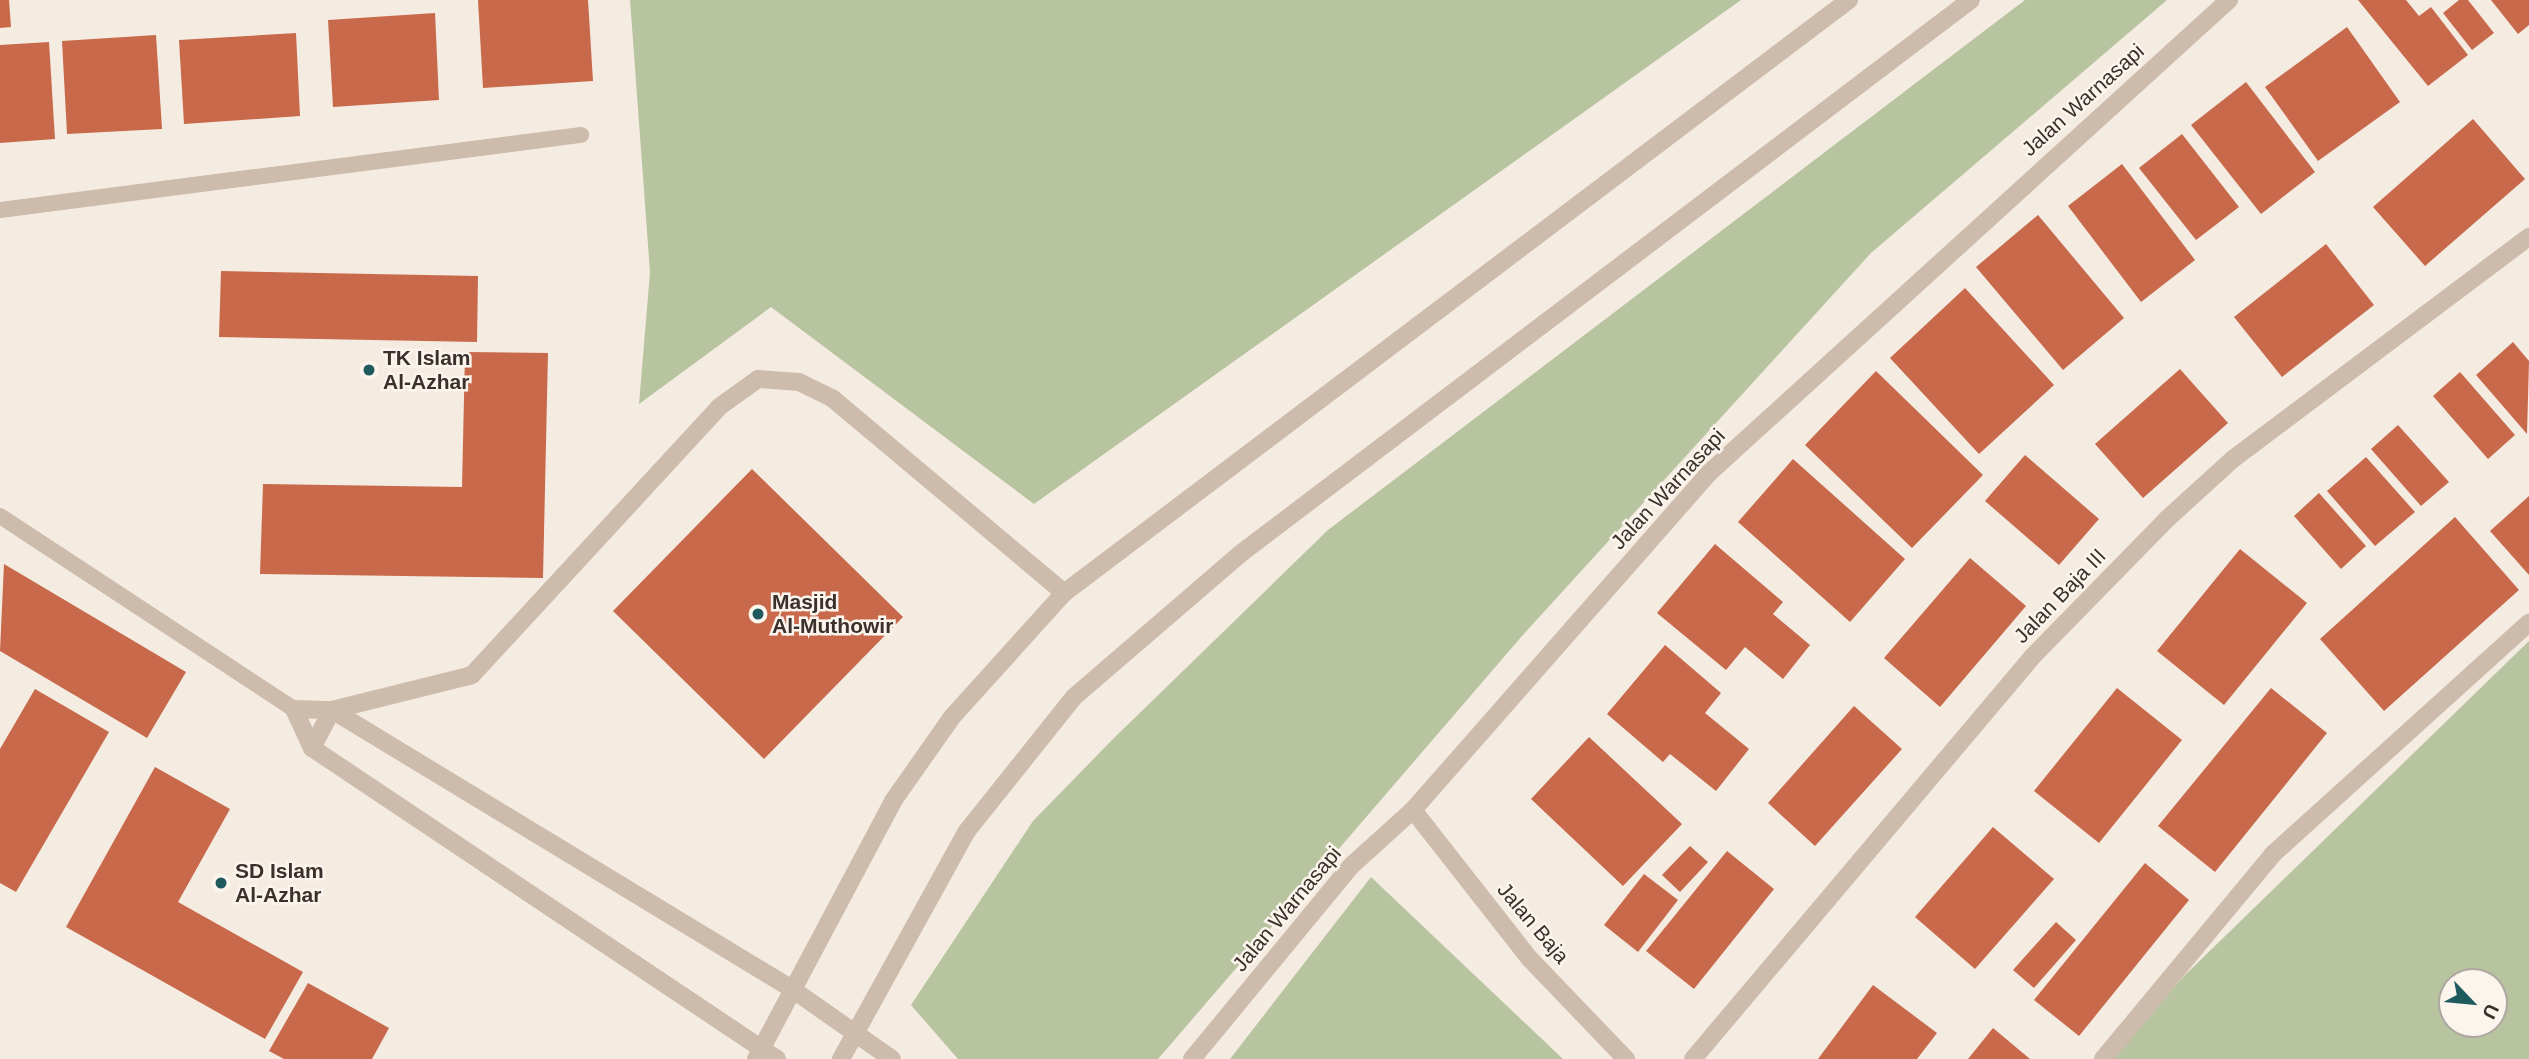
<!DOCTYPE html>
<html>
<head>
<meta charset="utf-8">
<style>
  body { margin:0 }
  #map { position:relative; width:2529px; height:1059px; overflow:hidden; background:#f4ebe1; font-family:Helvetica,sans-serif }
  div>[style] { position:absolute }
  .green>* { inset:0; background:#b8c4a0 }
  .building>* { inset:0; background:#c8694b }
  .lane>* { height:16px; margin:-8px; padding:0 8px; transform-origin:8px; border-radius:8px; background:#cdbbac }
  .street>* { height:18px; margin:-9px; padding:0 9px; transform-origin:9px; border-radius:9px; background:#cdbbac }
  .dots>* { width:19px; height:19px; translate:-50% -50%; box-sizing:border-box; border:4px solid #fbf5ee; border-radius:50% }
  span { translate:-50% -50%; white-space:nowrap; text-align:center; line-height:1.15; -webkit-text-stroke:5px #fbf5ee; paint-order:stroke }
  .street-label { font-size:21px; color:#3b302b }
  .poi-label { font-size:21px; color:#3b302b; font-weight:700 }
  .left { translate:0 -50%; text-align:left }
  .north { position:absolute; left:2438px; top:968px; width:70px; height:70px; box-sizing:border-box; background:#fbf5ee; border:2px solid #aea6a0; border-radius:50%; rotate:116deg; font-size:19px; font-weight:700; line-height:28px; text-align:center; color:#3b302b }
  .north::after { content:''; display:block; margin:auto; width:24px; height:32px; background:#1f5a5e; clip-path:polygon(50% 0,100% 100%,50% 72%,0 100%) }
</style>
</head>
<body>
<div id="map">
  <div class="green">
    <i style="clip-path:polygon(630px 0,1741px 0,1034px 504px,771px 307px,639px 404px,650px 272px)"></i>
    <i style="clip-path:polygon(2025px 0,2167px 0,1871px 253px,1522px 636px,1158px 1059px,958px 1059px,911px 1005px,1033px 821px,1114px 738px,1328px 530px)"></i>
    <i style="clip-path:polygon(evenodd,2529px 641px,2529px 1059px,2112px 1059px,2184px 976px,2529px 641px,2452px 982px,2494px 982px,2494px 1024px,2452px 1024px,2452px 982px)"></i>
    <i style="clip-path:polygon(1371px 877px,1563px 1059px,1230px 1059px)"></i>
  </div>
  <div class="building">
    <i style="clip-path:polygon(0 0,9px 0,11px 27px,0 28px)"></i>
    <i style="clip-path:polygon(478px 0,588px 0,593px 81px,483px 88px)"></i>
    <i style="clip-path:polygon(2358px 0,2406px 0,2419px 16px,2431px 7px,2468px 55px,2428px 86px)"></i>
    <i style="clip-path:polygon(2459px 0,2468px 0,2494px 33px,2472px 50px,2443px 13px)"></i>
    <i style="clip-path:polygon(2491px 0,2529px 0,2529px 25px,2518px 34px)"></i>
    <i style="clip-path:polygon(435px 13px,439px 100px,333px 107px,328px 20px)"></i>
    <i style="clip-path:polygon(2347px 27px,2400px 102px,2318px 161px,2265px 87px)"></i>
    <i style="clip-path:polygon(296px 33px,300px 116px,184px 124px,179px 40px)"></i>
    <i style="clip-path:polygon(156px 35px,162px 129px,67px 134px,62px 41px)"></i>
    <i style="clip-path:polygon(49px 42px,55px 139px,0 143px,0 45px)"></i>
    <i style="clip-path:polygon(2246px 82px,2315px 172px,2261px 214px,2191px 125px)"></i>
    <i style="clip-path:polygon(2473px 119px,2525px 179px,2425px 266px,2373px 207px)"></i>
    <i style="clip-path:polygon(2182px 134px,2239px 207px,2196px 240px,2139px 168px)"></i>
    <i style="clip-path:polygon(2122px 164px,2195px 260px,2141px 302px,2068px 206px)"></i>
    <i style="clip-path:polygon(2038px 215px,2124px 318px,2063px 370px,1976px 267px)"></i>
    <i style="clip-path:polygon(2326px 244px,2374px 305px,2282px 377px,2234px 317px)"></i>
    <i style="clip-path:polygon(221px 271px,478px 276px,477px 342px,219px 337px)"></i>
    <i style="clip-path:polygon(1965px 288px,2054px 385px,1979px 454px,1890px 358px)"></i>
    <i style="clip-path:polygon(2513px 342px,2529px 361px,2527px 434px,2476px 375px)"></i>
    <i style="clip-path:polygon(465px 352px,548px 353px,543px 578px,260px 574px,263px 484px,462px 487px)"></i>
    <i style="clip-path:polygon(2180px 369px,2228px 423px,2143px 498px,2095px 444px)"></i>
    <i style="clip-path:polygon(1876px 371px,1983px 475px,1912px 548px,1805px 445px)"></i>
    <i style="clip-path:polygon(2460px 372px,2515px 435px,2488px 459px,2433px 396px)"></i>
    <i style="clip-path:polygon(2398px 425px,2449px 482px,2421px 506px,2371px 449px)"></i>
    <i style="clip-path:polygon(2025px 455px,2099px 519px,2059px 565px,1985px 501px)"></i>
    <i style="clip-path:polygon(2366px 457px,2415px 512px,2375px 546px,2327px 491px)"></i>
    <i style="clip-path:polygon(1793px 459px,1905px 559px,1850px 622px,1738px 522px)"></i>
    <i style="clip-path:polygon(752px 469px,903px 617px,764px 759px,613px 611px)"></i>
    <i style="clip-path:polygon(2319px 493px,2366px 546px,2341px 569px,2294px 516px)"></i>
    <i style="clip-path:polygon(2529px 496px,2529px 575px,2490px 531px)"></i>
    <i style="clip-path:polygon(2455px 517px,2519px 590px,2384px 711px,2320px 639px)"></i>
    <i style="clip-path:polygon(1715px 544px,1783px 602px,1773px 614px,1810px 645px,1783px 679px,1745px 647px,1726px 670px,1657px 613px)"></i>
    <i style="clip-path:polygon(2240px 549px,2307px 603px,2224px 705px,2157px 651px)"></i>
    <i style="clip-path:polygon(1970px 558px,2026px 606px,1940px 707px,1884px 658px)"></i>
    <i style="clip-path:polygon(4px 564px,186px 672px,147px 738px,0 651px)"></i>
    <i style="clip-path:polygon(1665px 645px,1721px 693px,1705px 713px,1749px 749px,1716px 791px,1670px 754px,1663px 762px,1607px 714px)"></i>
    <i style="clip-path:polygon(2117px 688px,2182px 740px,2099px 843px,2034px 791px)"></i>
    <i style="clip-path:polygon(2271px 688px,2327px 733px,2215px 872px,2158px 826px)"></i>
    <i style="clip-path:polygon(35px 689px,109px 732px,16px 892px,0 883px,0 749px)"></i>
    <i style="clip-path:polygon(1854px 706px,1902px 749px,1815px 846px,1768px 803px)"></i>
    <i style="clip-path:polygon(1589px 737px,1682px 824px,1623px 886px,1531px 799px)"></i>
    <i style="clip-path:polygon(155px 767px,230px 809px,178px 902px,303px 972px,265px 1039px,66px 927px)"></i>
    <i style="clip-path:polygon(1993px 827px,2054px 879px,1975px 969px,1915px 917px)"></i>
    <i style="clip-path:polygon(1690px 846px,1708px 862px,1680px 892px,1662px 875px)"></i>
    <i style="clip-path:polygon(1727px 851px,1774px 889px,1694px 989px,1646px 951px)"></i>
    <i style="clip-path:polygon(2145px 863px,2189px 900px,2079px 1036px,2034px 1000px)"></i>
    <i style="clip-path:polygon(1644px 874px,1678px 900px,1638px 952px,1604px 925px)"></i>
    <i style="clip-path:polygon(2056px 922px,2076px 940px,2034px 988px,2013px 970px)"></i>
    <i style="clip-path:polygon(308px 983px,389px 1028px,372px 1059px,284px 1059px,269px 1051px)"></i>
    <i style="clip-path:polygon(1873px 985px,1937px 1033px,1917px 1059px,1818px 1059px)"></i>
    <i style="clip-path:polygon(1993px 1028px,2030px 1059px,1968px 1059px)"></i>
  </div>
  <div class="lane">
    <i style="left:0;top:210px;width:586px;rotate:-7.36deg"></i>
    <i style="left:0;top:516px;width:352px;rotate:33.3deg"></i>
  </div>
  <div class="street">
    <i style="left:312px;top:748px;width:43px;rotate:-62.2deg"></i>
    <i style="left:332px;top:710px;width:144px;rotate:-14deg"></i>
    <i style="left:472px;top:675px;width:364px;rotate:-47.3deg"></i>
    <i style="left:719px;top:407px;width:48px;rotate:-35.7deg"></i>
    <i style="left:758px;top:379px;width:41px;rotate:4.2deg"></i>
    <i style="left:799px;top:382px;width:37px;rotate:26deg"></i>
    <i style="left:832px;top:398px;width:303px;rotate:40deg"></i>
    <i style="left:1413px;top:810px;width:189px;rotate:51.9deg"></i>
    <i style="left:1530px;top:959px;width:139px;rotate:46.2deg"></i>
    <i style="left:756px;top:1059px;width:292px;rotate:-62deg"></i>
    <i style="left:893px;top:801px;width:103px;rotate:-54.9deg"></i>
    <i style="left:952px;top:717px;width:167px;rotate:-47.9deg"></i>
    <i style="left:1064px;top:593px;width:984px;rotate:-37.07deg"></i>
    <i style="left:777px;top:1059px;width:559px;rotate:-146.22deg"></i>
    <i style="left:312px;top:748px;width:43px;rotate:-114.8deg"></i>
    <i style="left:294px;top:709px;width:38px;rotate:2deg"></i>
    <i style="left:332px;top:710px;width:538px;rotate:31.24deg"></i>
    <i style="left:792px;top:989px;width:122px;rotate:35deg"></i>
    <i style="left:841px;top:1059px;width:260px;rotate:-61.1deg"></i>
    <i style="left:967px;top:831px;width:171px;rotate:-51.4deg"></i>
    <i style="left:1074px;top:697px;width:219px;rotate:-40.7deg"></i>
    <i style="left:1240px;top:554px;width:917px;rotate:-37.16deg"></i>
    <i style="left:1192px;top:1059px;width:250px;rotate:-50.5deg"></i>
    <i style="left:1351px;top:866px;width:84px;rotate:-42.1deg"></i>
    <i style="left:1413px;top:810px;width:449px;rotate:-48.7deg"></i>
    <i style="left:1709px;top:473px;width:703px;rotate:-42.29deg"></i>
    <i style="left:1693px;top:1059px;width:527px;rotate:-49.85deg"></i>
    <i style="left:2033px;top:656px;width:192px;rotate:-45.6deg"></i>
    <i style="left:2167px;top:519px;width:89px;rotate:-42.3deg"></i>
    <i style="left:2233px;top:459px;width:370px;rotate:-36.9deg"></i>
    <i style="left:2103px;top:1059px;width:266px;rotate:-50.3deg"></i>
    <i style="left:2273px;top:854px;width:345px;rotate:-42.1deg"></i>
  </div>
  <div class="dots">
    <i style="left:369px;top:370px;background:#1f5a5e"></i>
    <i style="left:758px;top:614px;background:#1f5a5e"></i>
    <i style="left:221px;top:883px;background:#1f5a5e"></i>
  </div>
  <div class="street-label">
    <span style="left:2083px;top:100px;rotate:-42deg">Jalan Warnasapi</span>
    <span style="left:1668px;top:489px;rotate:-47deg">Jalan Warnasapi</span>
    <span style="left:2060px;top:596px;rotate:-46deg">Jalan Baja III</span>
    <span style="left:1287px;top:909px;rotate:-50deg">Jalan Warnasapi</span>
    <span style="left:1533px;top:923px;rotate:50deg">Jalan Baja</span>
  </div>
  <div class="poi-label">
    <span class="left" style="left:383px;top:370px">TK Islam<br>Al-Azhar</span>
    <span class="left" style="left:772px;top:614px">Masjid<br>Al-Muthowir</span>
    <span class="left" style="left:235px;top:883px">SD Islam<br>Al-Azhar</span>
  </div>
  <div class="north">U</div>
</div>
</body>
</html>
